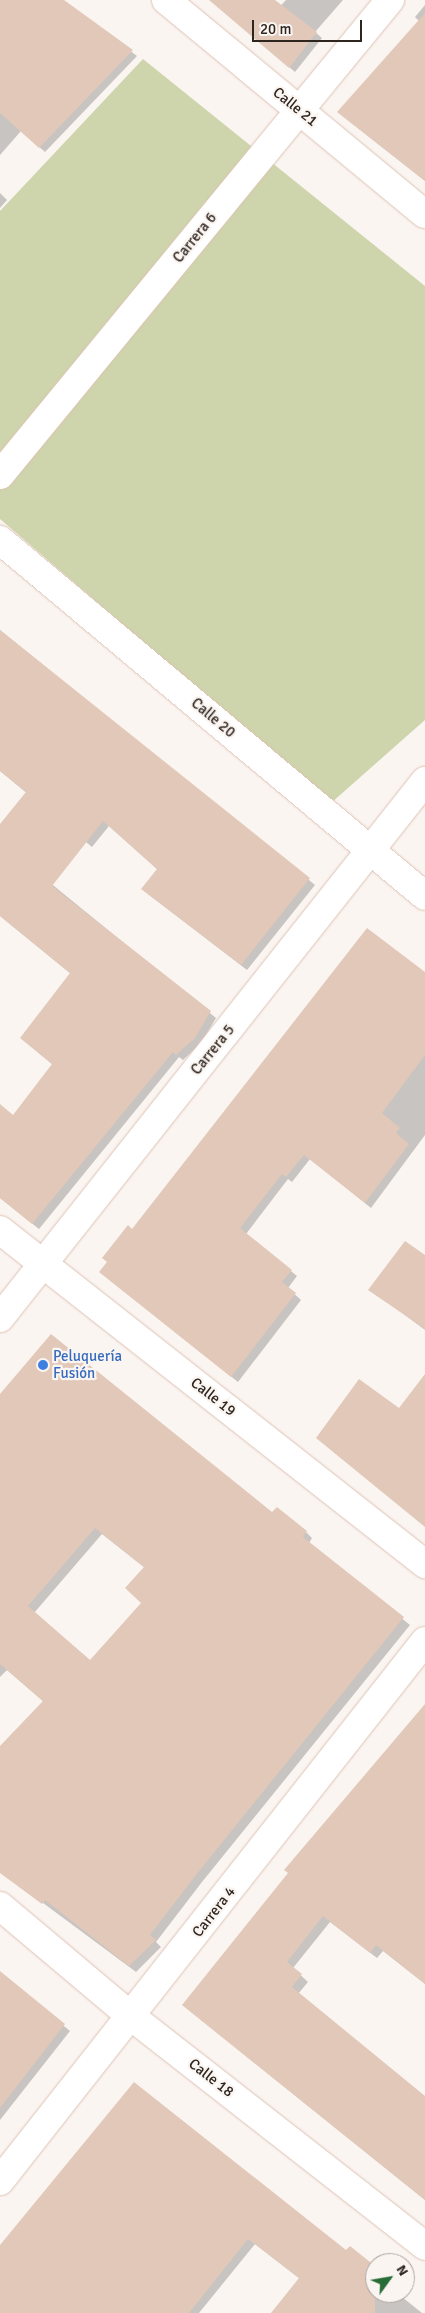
<!DOCTYPE html>
<html>
<head>
<meta charset="utf-8">
<style>
  body { margin:0 }
  #map { position:relative; width:425px; height:2313px; overflow:hidden; background:#fbf5f2; font-family:Signika,sans-serif }
  div>[style] { position:absolute }
  .green>* { inset:0; background:#ced5ac }
  .shadow>* { inset:0; background:#0003 }
  .building>* { inset:0; background:#e1c8b8 }
  .roads { filter:drop-shadow(0 0 1px #ddc3b4) drop-shadow(0 0 1px #ddc3b4) }
  .minor>* { height:28px; margin:-14px; padding:0 14px; transform-origin:14px; border-radius:14px; background:#fff }
  .dots>* { width:14px; height:14px; translate:-50% -50%; box-sizing:border-box; border:2px solid #fbf5f2; border-radius:50% }
  span { translate:-50% -50%; white-space:nowrap; text-align:center; line-height:1.15; -webkit-text-stroke:4.5px #fbf5f2; paint-order:stroke }
  .street-label { font-size:15px; color:#2e251f }
  .shop-label { font-size:15px; color:#366cbe }
  .left { translate:0 -50%; text-align:left }
  .north { position:absolute; left:365px; top:2253px; width:50px; height:50px; box-sizing:border-box; background:#fbf5f2; border:1px solid #a9a29e; border-radius:50%; rotate:58deg; font-size:14px; font-weight:700; line-height:20px; text-align:center; color:#2e251f }
  .north::after { content:''; display:block; margin:auto; width:18px; height:22px; background:#276b36; clip-path:polygon(50% 0,100% 100%,50% 72%,0 100%) }
  .scale { position:absolute; left:252px; top:20px; width:110px; height:22px; box-sizing:border-box; border:2px solid #2e251f; border-top:0; padding-left:6px; font-size:15px; line-height:18px; white-space:nowrap; color:#2e251f; -webkit-text-stroke:4px #fbf5f2; paint-order:stroke }
</style>
</head>
<body>
<div id="map">
  <div class="green">
    <i style="clip-path:polygon(143px 59px,425px 286px,425px 720px,331px 803px,0 519px,0 211px)"></i>
  </div>
  <div class="shadow">
    <i style="clip-path:polygon(0 0,62px 0,137px 56px,45px 152px,21px 131px,0 155px)"></i>
    <i style="clip-path:polygon(210px 0,251px 0,270px 17px,286px 0,343px 0,315px 32px,322px 38px,295px 72px)"></i>
    <i style="clip-path:polygon(425px 5px,425px 181px,344px 117px,419px 21px,415px 17px)"></i>
    <i style="clip-path:polygon(0 193px,7px 200px,0 208px)"></i>
    <i style="clip-path:polygon(0 630px,315px 885px,247px 970px,148px 894px,158px 870px,109px 826px,92px 847px,0 771px)"></i>
    <i style="clip-path:polygon(0 842px,216px 1018px,201px 1043px,183px 1060px,179px 1057px,39px 1229px,0 1198px,0 1106px,13px 1116px,53px 1065px,21px 1038px,71px 974px,0 916px)"></i>
    <i style="clip-path:polygon(425px 974px,425px 1135px,371px 1208px,310px 1159px,292px 1182px,288px 1179px,246px 1234px,297px 1276px,288px 1288px,301px 1300px,238px 1382px,106px 1277px,132px 1230px)"></i>
    <i style="clip-path:polygon(425px 1257px,425px 1330px,370px 1289px)"></i>
    <i style="clip-path:polygon(evenodd,0 1401px,273px 1514px,306px 1532px,312px 1538px,309px 1543px,410px 1625px,202px 1882px,156px 1942px,161px 1947px,136px 1972px,0 1871px,0 1748px,44px 1702px,7px 1670px,0 1677px,0 1401px,102px 1534px,145px 1568px,142px 1603px,91px 1661px,34px 1613px,102px 1534px)"></i>
    <i style="clip-path:polygon(425px 1705px,425px 1984px,383px 1951px,377px 1958px,330px 1922px,293px 1968px,308px 1982px,298px 1994px,425px 2097px,425px 2200px,190px 2011px)"></i>
    <i style="clip-path:polygon(0 1973px,70px 2031px,0 2120px)"></i>
    <i style="clip-path:polygon(134px 2083px,346px 2252px,375px 2268px,375px 2293px,397px 2293px,422px 2313px,272px 2313px,300px 2279px,255px 2244px,199px 2313px,0 2313px,0 2249px)"></i>
  </div>
  <div class="building">
    <i style="clip-path:polygon(0 0,64px 0,133px 50px,39px 148px,0 113px)"></i>
    <i style="clip-path:polygon(209px 0,275px 0,317px 32px,289px 68px)"></i>
    <i style="clip-path:polygon(425px 13px,425px 181px,337px 112px)"></i>
    <i style="clip-path:polygon(0 630px,310px 878px,241px 965px,141px 889px,157px 869px,103px 821px,52px 886px,211px 1011px,195px 1038px,176px 1055px,173px 1052px,32px 1224px,0 1198px,0 1104px,13px 1115px,52px 1064px,20px 1038px,70px 973px,0 916px,0 824px,26px 792px,0 771px)"></i>
    <i style="clip-path:polygon(367px 928px,425px 972px,425px 1055px,382px 1113px,400px 1128px,396px 1133px,409px 1144px,365px 1203px,304px 1155px,286px 1177px,282px 1174px,240px 1228px,292px 1270px,282px 1282px,296px 1293px,231px 1377px,99px 1272px,107px 1262px,102px 1258px,128px 1225px,132px 1229px)"></i>
    <i style="clip-path:polygon(405px 1241px,425px 1255px,425px 1329px,368px 1290px)"></i>
    <i style="clip-path:polygon(evenodd,51px 1334px,272px 1512px,277px 1507px,307px 1531px,303px 1537px,404px 1617px,196px 1875px,150px 1935px,156px 1940px,129px 1966px,45px 1900px,42px 1904px,0 1873px,0 1746px,43px 1701px,0 1664px,0 1394px,51px 1334px,95px 1528px,144px 1567px,125px 1588px,141px 1603px,90px 1660px,28px 1606px,95px 1528px)"></i>
    <i style="clip-path:polygon(425px 1374px,425px 1527px,316px 1438px,359px 1379px,399px 1408px)"></i>
    <i style="clip-path:polygon(425px 1704px,425px 1984px,376px 1945px,370px 1953px,323px 1916px,287px 1962px,302px 1974px,292px 1987px,425px 2096px,425px 2200px,182px 2005px,288px 1873px,284px 1870px)"></i>
    <i style="clip-path:polygon(0 1971px,65px 2024px,0 2108px)"></i>
    <i style="clip-path:polygon(134px 2082px,346px 2250px,350px 2246px,375px 2266px,375px 2313px,271px 2313px,299px 2278px,248px 2239px,189px 2313px,0 2313px,0 2245px)"></i>
  </div>
  <div class="roads">
    <div class="minor">
      <i style="left:166px;top:0;width:336px;rotate:39.6deg"></i>
      <i style="left:0;top:475px;width:615px;rotate:-50.61deg"></i>
      <i style="left:0;top:540px;width:554px;rotate:39.95deg"></i>
      <i style="left:0;top:1230px;width:541px;rotate:38.16deg"></i>
      <i style="left:0;top:1318px;width:685px;rotate:-51.64deg"></i>
      <i style="left:0;top:1906px;width:172px;rotate:40.1deg"></i>
      <i style="left:132px;top:2017px;width:372px;rotate:38deg"></i>
      <i style="left:0;top:2181px;width:687px;rotate:-51.8deg"></i>
    </div>
  </div>
  <div class="dots">
    <i style="left:43px;top:1365px;background:#3f7fe0"></i>
  </div>
  <div class="street-label">
    <span style="left:295px;top:107px;rotate:39deg">Calle 21</span>
    <span style="left:195px;top:238px;rotate:-51deg">Carrera 6</span>
    <span style="left:213px;top:718px;rotate:40deg">Calle 20</span>
    <span style="left:213px;top:1050px;rotate:-51deg">Carrera 5</span>
    <span style="left:213px;top:1397px;rotate:38deg">Calle 19</span>
    <span style="left:214px;top:1912px;rotate:-52deg">Carrera 4</span>
    <span style="left:211px;top:2078px;rotate:38deg">Calle 18</span>
  </div>
  <div class="shop-label">
    <span class="left" style="left:53px;top:1365px">Peluquería<br>Fusión</span>
  </div>
  <div class="north">N</div>
  <div class="scale">20 m</div>
</div>
</body>
</html>
